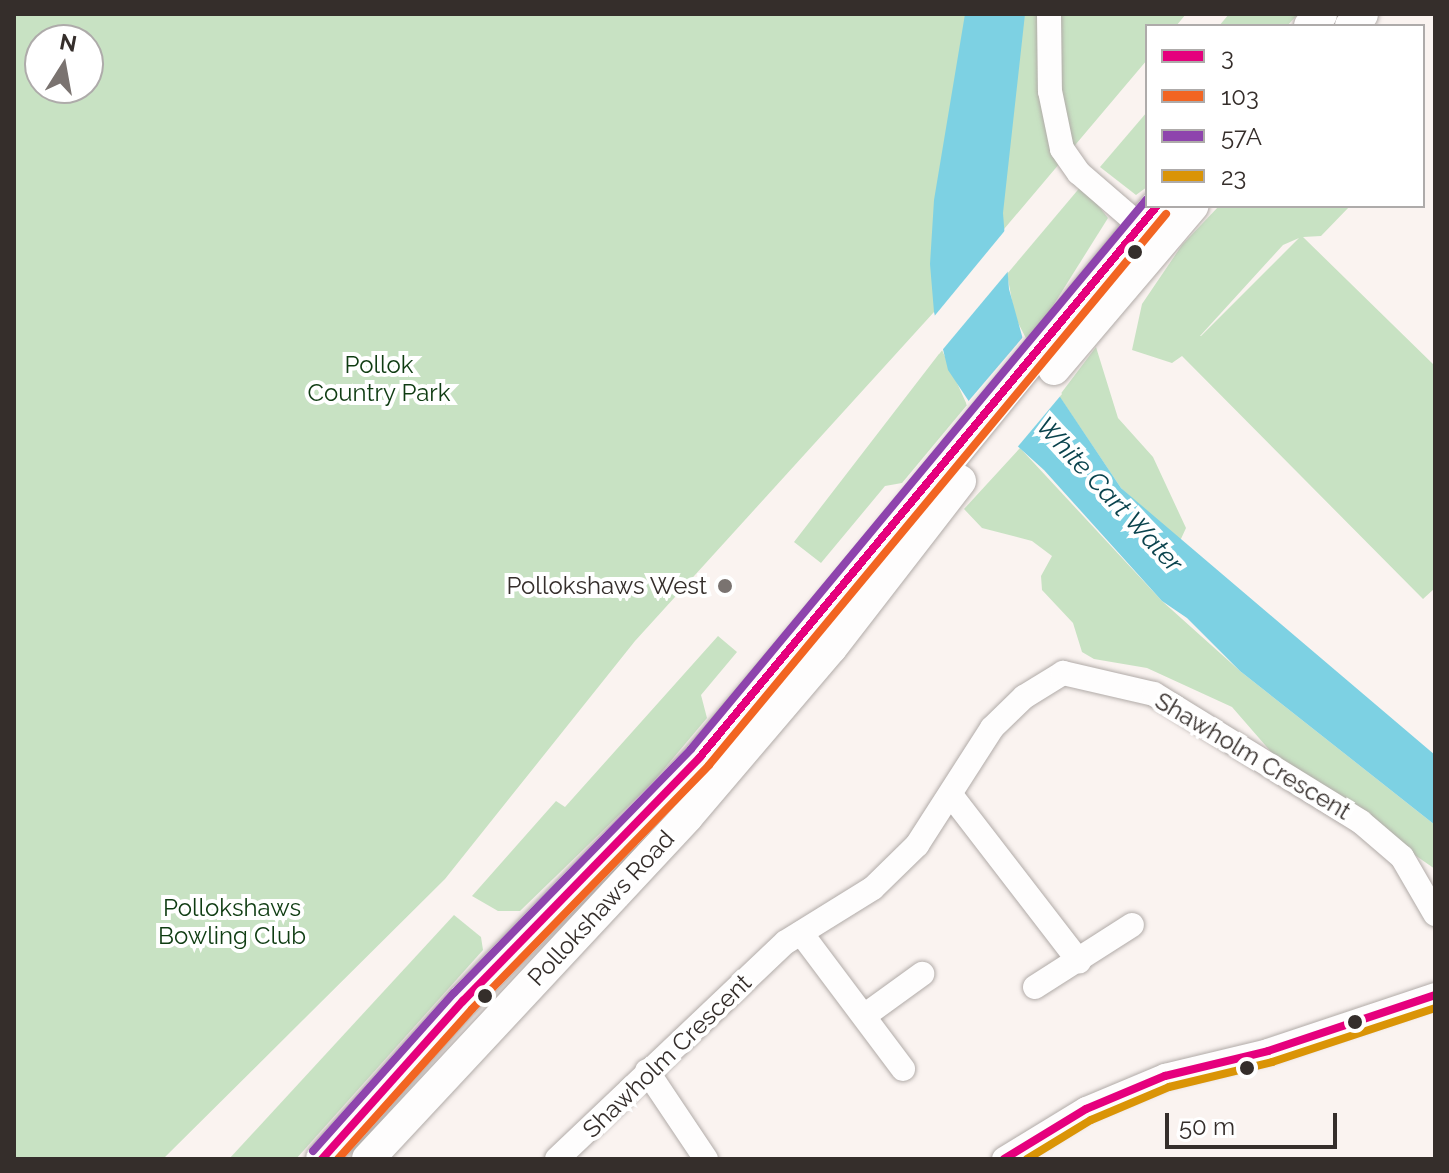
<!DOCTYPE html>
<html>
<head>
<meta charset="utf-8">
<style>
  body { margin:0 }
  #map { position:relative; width:1449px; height:1173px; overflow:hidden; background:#faf3f0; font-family:Raleway,sans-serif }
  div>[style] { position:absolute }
  .green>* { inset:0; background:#c8e2c3 }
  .water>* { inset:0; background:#7dd1e3 }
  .pier>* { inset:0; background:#faf3f0 }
  .roads { filter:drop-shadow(0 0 2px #b1aba8) drop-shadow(0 0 2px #b1aba8) }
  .minor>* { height:24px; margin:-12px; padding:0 12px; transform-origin:12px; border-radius:12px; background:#fefdfd }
  .major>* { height:32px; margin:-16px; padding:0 16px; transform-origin:16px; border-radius:16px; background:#fefdfd }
  .bus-1>* { height:8px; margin:-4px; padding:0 4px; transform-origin:4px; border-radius:4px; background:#e5007d }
  .bus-2>* { height:8px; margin:-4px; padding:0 4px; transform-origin:4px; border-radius:4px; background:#f26522 }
  .bus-3>* { height:8px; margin:-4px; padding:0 4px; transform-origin:4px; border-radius:4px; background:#8e44ad }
  .bus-4>* { height:8px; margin:-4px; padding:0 4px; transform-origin:4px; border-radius:4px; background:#da9406 }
  .dots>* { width:22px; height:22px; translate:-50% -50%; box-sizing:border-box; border:4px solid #fff; border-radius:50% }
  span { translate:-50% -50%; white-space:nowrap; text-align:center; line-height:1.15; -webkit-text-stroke:8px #fff; paint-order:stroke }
  .park-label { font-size:24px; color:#0f3c12 }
  .poi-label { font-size:24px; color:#352e2b }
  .right { translate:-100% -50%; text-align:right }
  .street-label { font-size:24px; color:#352e2b }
  .water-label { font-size:26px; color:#0a434d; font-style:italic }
  .frame { position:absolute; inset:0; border:16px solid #352e2b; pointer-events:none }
  .legend { position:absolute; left:1145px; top:24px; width:280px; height:184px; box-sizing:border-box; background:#fff; border:2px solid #aeabaa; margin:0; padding:10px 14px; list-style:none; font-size:24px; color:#352e2b }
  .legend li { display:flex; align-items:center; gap:16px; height:40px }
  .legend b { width:40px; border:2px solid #aeabaa }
  .north { position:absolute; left:24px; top:24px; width:80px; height:80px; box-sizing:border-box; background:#fff; border:2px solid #aeabaa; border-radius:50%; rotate:11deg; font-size:22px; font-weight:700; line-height:32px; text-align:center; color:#352e2b }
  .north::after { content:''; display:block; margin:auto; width:28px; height:36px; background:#7a7370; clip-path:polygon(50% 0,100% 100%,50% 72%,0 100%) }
  .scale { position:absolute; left:1165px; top:1113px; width:172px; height:36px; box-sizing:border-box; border:4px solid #352e2b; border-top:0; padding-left:10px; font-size:24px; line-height:28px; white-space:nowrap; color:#352e2b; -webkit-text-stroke:6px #fff; paint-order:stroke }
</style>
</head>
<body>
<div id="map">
  <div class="green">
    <i style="clip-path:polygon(evenodd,14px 14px,1186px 14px,1176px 26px,1147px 26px,1147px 60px,934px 312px,635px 641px,445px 879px,163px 1159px,14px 1159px,14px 14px,40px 40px,88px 40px,88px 88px,40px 88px,40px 40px)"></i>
    <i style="clip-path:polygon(1229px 14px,1298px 14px,1287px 26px,1219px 26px)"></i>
    <i style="clip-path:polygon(1147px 112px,1147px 187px,1136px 195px,1100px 167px)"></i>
    <i style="clip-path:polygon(1082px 185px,1108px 218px,1029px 344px,1015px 317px,1007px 274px)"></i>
    <i style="clip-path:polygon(evenodd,1219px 206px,1350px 206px,1321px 236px,1303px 237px,1435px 366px,1435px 588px,1423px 599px,1182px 356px,1172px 363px,1132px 350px,1142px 304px,1182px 245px,1219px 206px,1299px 238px,1201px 336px,1200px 336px,1283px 245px,1299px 238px)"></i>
    <i style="clip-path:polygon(1096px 347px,1118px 418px,1153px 457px,1186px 528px,1180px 541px,1121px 488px,1059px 396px)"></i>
    <i style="clip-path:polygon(942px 350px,967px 405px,902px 483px,885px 486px,821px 563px,794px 542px)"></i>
    <i style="clip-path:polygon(1020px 448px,1162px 601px,1240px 671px,1435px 825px,1435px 869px,1278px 760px,1232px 707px,1147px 668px,1094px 659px,1082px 652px,1073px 623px,1042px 590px,1041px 576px,1052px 556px,1032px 541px,982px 528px,964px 509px)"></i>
    <i style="clip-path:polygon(718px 636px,737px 652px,701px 695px,707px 718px,653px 782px,520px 911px,498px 911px,472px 896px,556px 801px,565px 807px)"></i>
    <i style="clip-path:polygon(454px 915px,481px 937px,483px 950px,296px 1159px,229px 1159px)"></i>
  </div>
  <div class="water">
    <i style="clip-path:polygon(965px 14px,1025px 14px,1003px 213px,1009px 289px,1024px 343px,1121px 488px,1435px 755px,1435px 825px,1240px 671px,1187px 618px,1162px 601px,1044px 470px,970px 403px,948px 370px,934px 312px,930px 264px,934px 200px)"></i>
  </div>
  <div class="pier">
    <i style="clip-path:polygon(1007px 228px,1010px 269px,939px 354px,932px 319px)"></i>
    <i style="clip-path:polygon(1023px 337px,1062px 394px,1014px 451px,966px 404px)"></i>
  </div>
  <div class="roads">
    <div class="minor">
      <i style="left:1049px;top:14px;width:77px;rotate:89.3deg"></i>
      <i style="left:1050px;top:91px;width:59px;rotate:78.3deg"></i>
      <i style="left:1062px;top:149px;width:29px;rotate:55deg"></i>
      <i style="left:1079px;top:173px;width:96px;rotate:40.8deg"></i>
      <i style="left:951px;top:795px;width:210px;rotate:52.4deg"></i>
      <i style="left:801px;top:933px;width:170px;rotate:53.1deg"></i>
      <i style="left:1035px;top:987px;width:115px;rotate:-32.6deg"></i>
      <i style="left:864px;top:1016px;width:72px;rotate:-35.9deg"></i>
      <i style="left:647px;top:1071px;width:106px;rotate:56.2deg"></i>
      <i style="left:557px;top:1159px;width:315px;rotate:-43.5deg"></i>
      <i style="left:786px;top:942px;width:102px;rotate:-31.8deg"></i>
      <i style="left:873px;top:888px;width:62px;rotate:-44.3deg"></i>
      <i style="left:917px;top:845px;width:139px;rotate:-57.3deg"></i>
      <i style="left:992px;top:728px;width:45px;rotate:-44.1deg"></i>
      <i style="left:1024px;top:697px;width:46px;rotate:-31.6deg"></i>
      <i style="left:1063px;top:673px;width:93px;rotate:13deg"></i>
      <i style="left:1154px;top:694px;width:243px;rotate:31.7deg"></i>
      <i style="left:1361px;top:822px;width:54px;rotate:40.5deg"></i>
      <i style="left:1402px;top:857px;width:66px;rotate:59.9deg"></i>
      <i style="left:1004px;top:1159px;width:96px;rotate:-31.4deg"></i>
      <i style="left:1086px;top:1109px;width:86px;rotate:-22.7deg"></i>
      <i style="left:1165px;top:1076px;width:106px;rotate:-13.6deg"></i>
      <i style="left:1268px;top:1051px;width:176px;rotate:-18.5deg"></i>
    </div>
    <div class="major">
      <i style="left:1310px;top:26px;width:16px;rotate:-47deg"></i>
      <i style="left:1351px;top:26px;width:16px;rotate:-47deg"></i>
      <i style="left:1054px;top:369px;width:214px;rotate:-49.7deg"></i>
      <i style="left:322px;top:1159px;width:212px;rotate:-48.3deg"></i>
      <i style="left:463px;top:1001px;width:340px;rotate:-45.8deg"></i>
      <i style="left:700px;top:757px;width:243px;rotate:-49.5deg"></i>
      <i style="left:858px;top:572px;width:473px;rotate:-50.8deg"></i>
      <i style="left:368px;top:1159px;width:468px;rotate:-47deg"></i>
      <i style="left:687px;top:817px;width:222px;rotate:-49.6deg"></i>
      <i style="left:831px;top:648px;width:211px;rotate:-52.3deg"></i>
    </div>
  </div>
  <div class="bus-1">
    <i style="left:322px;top:1159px;width:212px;rotate:-48.3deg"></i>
    <i style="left:463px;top:1001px;width:340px;rotate:-45.8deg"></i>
    <i style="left:700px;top:757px;width:716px;rotate:-50.33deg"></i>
    <i style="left:1004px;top:1159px;width:96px;rotate:-31.4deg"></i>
    <i style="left:1086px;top:1109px;width:86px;rotate:-22.7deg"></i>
    <i style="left:1165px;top:1076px;width:106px;rotate:-13.6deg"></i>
    <i style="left:1268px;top:1051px;width:176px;rotate:-18.5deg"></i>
  </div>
  <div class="bus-2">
    <i style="left:338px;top:1159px;width:201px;rotate:-48.2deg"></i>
    <i style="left:472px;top:1009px;width:340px;rotate:-45.8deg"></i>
    <i style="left:709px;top:765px;width:716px;rotate:-50.33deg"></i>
  </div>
  <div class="bus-3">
    <i style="left:313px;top:1151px;width:212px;rotate:-48.3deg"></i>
    <i style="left:454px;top:993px;width:340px;rotate:-45.8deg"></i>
    <i style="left:691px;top:749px;width:714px;rotate:-50.34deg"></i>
  </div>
  <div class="bus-4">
    <i style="left:1027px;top:1159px;width:75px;rotate:-31.4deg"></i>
    <i style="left:1091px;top:1120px;width:85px;rotate:-22.9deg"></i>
    <i style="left:1169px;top:1087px;width:106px;rotate:-13.6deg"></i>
    <i style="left:1272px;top:1062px;width:172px;rotate:-18.3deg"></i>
  </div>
  <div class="dots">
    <i style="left:1135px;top:252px;background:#352e2b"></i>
    <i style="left:725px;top:586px;background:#7a7370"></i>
    <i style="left:485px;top:996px;background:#352e2b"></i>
    <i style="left:1355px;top:1022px;background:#352e2b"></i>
    <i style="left:1247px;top:1068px;background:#352e2b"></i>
  </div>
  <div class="park-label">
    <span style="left:379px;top:379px">Pollok<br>Country Park</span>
    <span style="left:232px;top:922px">Pollokshaws<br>Bowling Club</span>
  </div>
  <div class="poi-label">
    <span class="right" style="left:707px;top:586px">Pollokshaws West</span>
  </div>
  <div class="street-label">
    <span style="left:1253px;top:756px;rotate:31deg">Shawholm Crescent</span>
    <span style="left:601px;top:908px;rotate:-47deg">Pollokshaws Road</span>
    <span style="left:667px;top:1056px;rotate:-44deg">Shawholm Crescent</span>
  </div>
  <div class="water-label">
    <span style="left:1109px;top:495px;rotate:47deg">White Cart Water</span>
  </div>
  <div class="frame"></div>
  <ul class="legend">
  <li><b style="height:10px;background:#e5007d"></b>3</li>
  <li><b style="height:10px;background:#f26522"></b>103</li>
  <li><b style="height:10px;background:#8e44ad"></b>57A</li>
  <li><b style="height:10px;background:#da9406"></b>23</li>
  </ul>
  <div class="north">N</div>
  <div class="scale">50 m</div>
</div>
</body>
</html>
